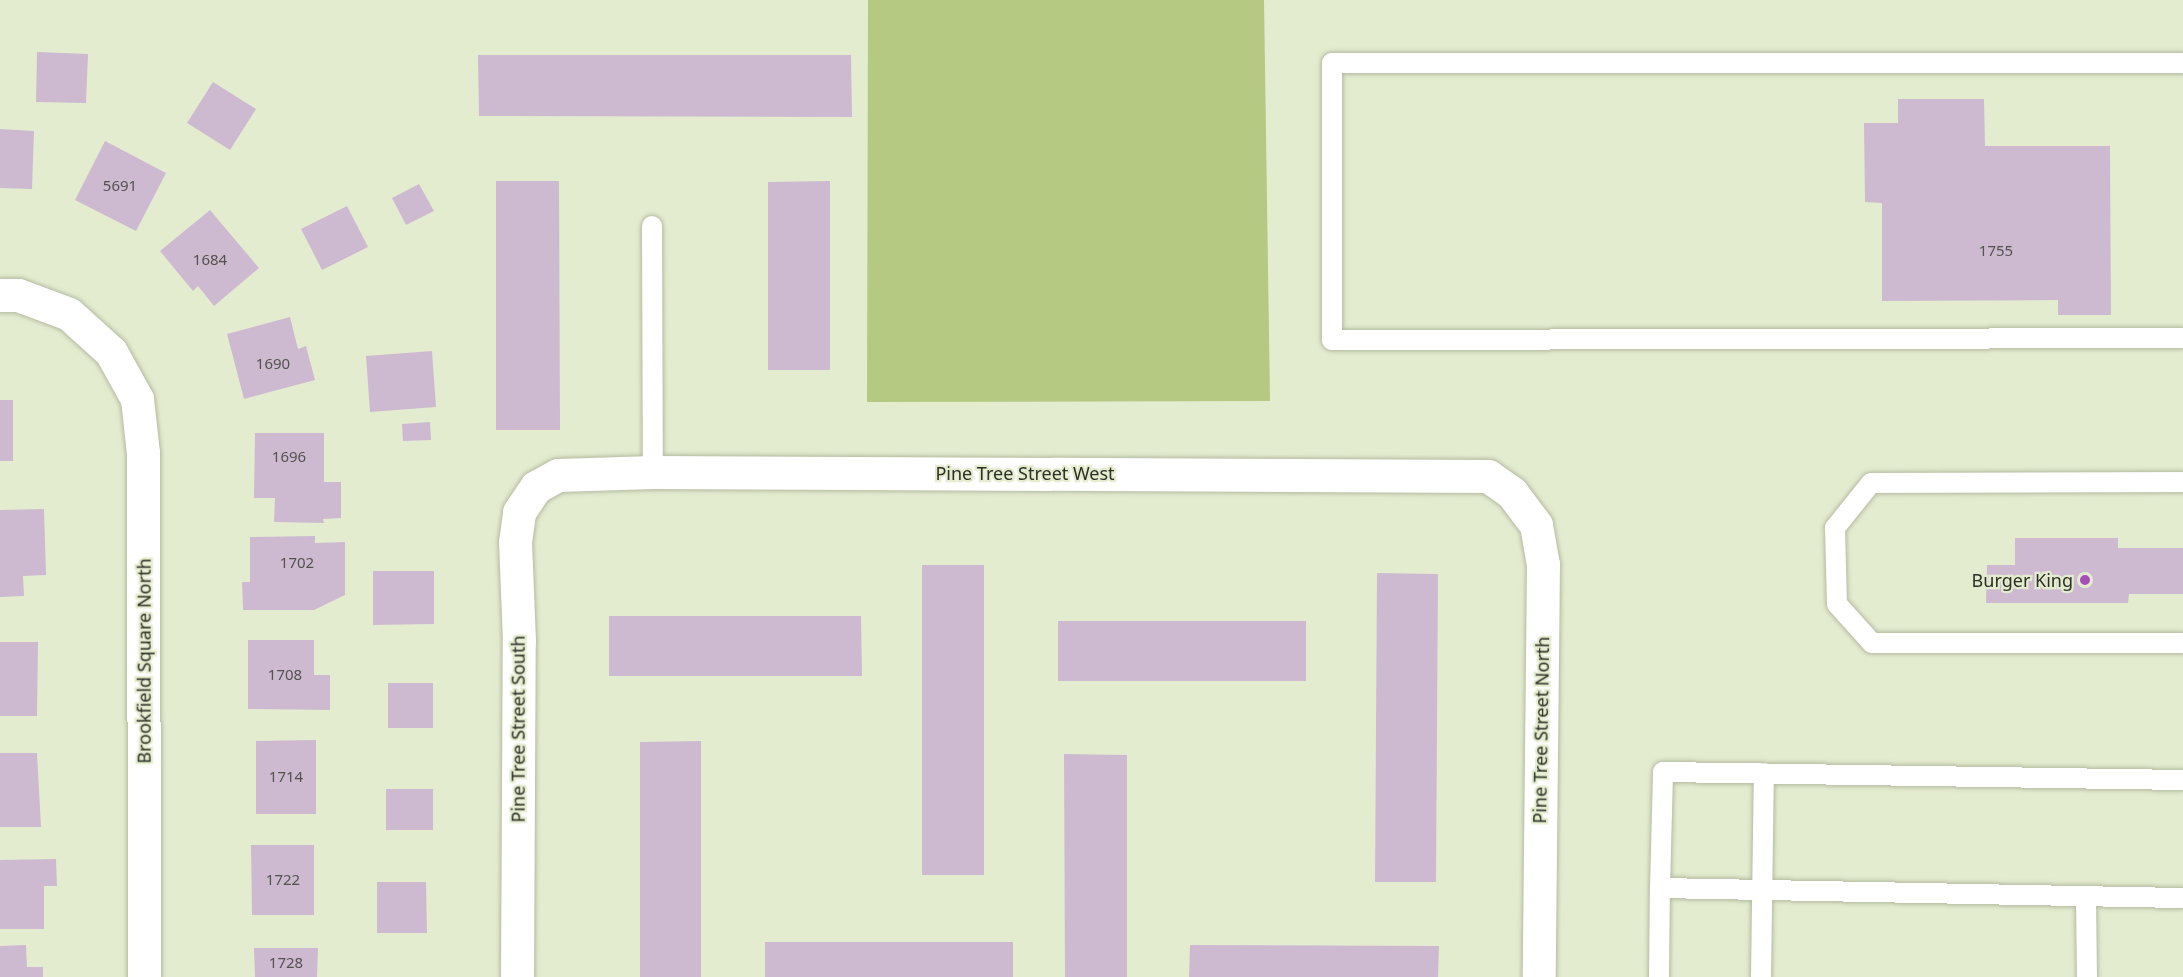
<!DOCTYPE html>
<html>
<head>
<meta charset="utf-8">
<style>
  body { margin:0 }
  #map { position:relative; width:2183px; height:977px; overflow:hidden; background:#e4ecd0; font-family:"Noto Sans",sans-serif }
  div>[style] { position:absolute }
  .green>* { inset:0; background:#b5c983 }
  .building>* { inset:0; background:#cdbad1 }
  .roads { filter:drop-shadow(0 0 2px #b3bba1) drop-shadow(0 0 2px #b3bba1) }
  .service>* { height:20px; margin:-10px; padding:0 10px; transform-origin:10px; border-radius:10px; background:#fff }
  .minor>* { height:33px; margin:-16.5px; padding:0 16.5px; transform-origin:16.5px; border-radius:16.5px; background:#fff }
  .dots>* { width:16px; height:16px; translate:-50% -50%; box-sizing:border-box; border:3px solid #e4ecd0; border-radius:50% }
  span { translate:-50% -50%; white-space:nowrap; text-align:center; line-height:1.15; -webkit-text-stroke:4.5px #e4ecd0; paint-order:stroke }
  .number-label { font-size:15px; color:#54524f }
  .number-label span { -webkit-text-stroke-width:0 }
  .street-label { font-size:18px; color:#2c2f24 }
  .poi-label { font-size:18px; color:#2c2f24 }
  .right { translate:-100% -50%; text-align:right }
</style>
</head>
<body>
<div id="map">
  <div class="green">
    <i style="clip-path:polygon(868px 0,1264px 0,1270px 401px,867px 402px)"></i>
  </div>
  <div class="building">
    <i style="clip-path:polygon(37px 52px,88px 54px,86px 103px,36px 102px)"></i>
    <i style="clip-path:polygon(478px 55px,851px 55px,852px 117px,479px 116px)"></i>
    <i style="clip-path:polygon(213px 82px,256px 109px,230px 150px,187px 123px)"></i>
    <i style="clip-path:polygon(1898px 99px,1984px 99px,1985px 146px,2110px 146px,2111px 315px,2058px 315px,2058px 300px,1882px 301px,1882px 203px,1865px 202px,1864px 123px,1898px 123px)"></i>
    <i style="clip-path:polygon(0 129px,34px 131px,32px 189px,0 188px)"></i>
    <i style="clip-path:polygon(105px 141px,166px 173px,136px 231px,75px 200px)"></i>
    <i style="clip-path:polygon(496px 181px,559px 181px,560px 430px,496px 430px)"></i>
    <i style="clip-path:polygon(830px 181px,830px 370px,768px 370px,768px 182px)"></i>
    <i style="clip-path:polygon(419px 184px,434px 211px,406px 225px,392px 198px)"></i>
    <i style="clip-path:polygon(347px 206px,368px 247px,322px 270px,301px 229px)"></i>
    <i style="clip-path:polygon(210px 210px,259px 268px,214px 306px,198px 286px,193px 291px,160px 251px)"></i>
    <i style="clip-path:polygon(290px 317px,298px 349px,306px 346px,315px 380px,244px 399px,227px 334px)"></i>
    <i style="clip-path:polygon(432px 351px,436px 407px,370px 412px,366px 356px)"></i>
    <i style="clip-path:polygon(0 400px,13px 400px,13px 461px,0 461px)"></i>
    <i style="clip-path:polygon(430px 422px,431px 440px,403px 441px,402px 424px)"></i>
    <i style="clip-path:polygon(255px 433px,324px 433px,324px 482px,341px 482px,341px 518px,323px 519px,324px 523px,274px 522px,275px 498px,254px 498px)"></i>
    <i style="clip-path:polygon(44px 509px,46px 575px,23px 576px,24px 596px,0 597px,0 510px)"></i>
    <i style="clip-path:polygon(315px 536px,315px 543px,345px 542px,345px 595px,314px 610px,243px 610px,242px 582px,250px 582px,250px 537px)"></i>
    <i style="clip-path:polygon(2015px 538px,2118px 538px,2118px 548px,2183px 548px,2183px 594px,2129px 594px,2128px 603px,1986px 603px,1987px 565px,2015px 565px)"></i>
    <i style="clip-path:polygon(922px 565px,984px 565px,984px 875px,922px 875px)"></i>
    <i style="clip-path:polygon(373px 571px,434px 571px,434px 624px,373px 625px)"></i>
    <i style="clip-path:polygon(1377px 573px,1438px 574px,1436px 882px,1375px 882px)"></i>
    <i style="clip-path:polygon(609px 616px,861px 616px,862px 676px,609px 676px)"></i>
    <i style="clip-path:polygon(1058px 621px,1306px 621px,1306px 681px,1058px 681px)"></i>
    <i style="clip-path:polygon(248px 640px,314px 640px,314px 675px,330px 675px,330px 710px,248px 709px)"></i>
    <i style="clip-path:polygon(0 642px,38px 642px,37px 716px,0 716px)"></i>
    <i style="clip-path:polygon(388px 683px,433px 683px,433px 728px,388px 728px)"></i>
    <i style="clip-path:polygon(316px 740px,316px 814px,256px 814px,256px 741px)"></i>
    <i style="clip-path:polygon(701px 741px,701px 977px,640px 977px,640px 742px)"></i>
    <i style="clip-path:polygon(0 753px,37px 753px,41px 827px,0 827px)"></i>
    <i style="clip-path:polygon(1064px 754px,1127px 755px,1127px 977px,1065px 977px)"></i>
    <i style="clip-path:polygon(386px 789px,433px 789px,433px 830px,386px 830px)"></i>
    <i style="clip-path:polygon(251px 845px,314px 845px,314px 915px,252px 915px)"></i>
    <i style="clip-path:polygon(56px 859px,57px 886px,44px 886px,44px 929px,0 929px,0 860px)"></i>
    <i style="clip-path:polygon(377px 882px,426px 882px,427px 933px,377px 933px)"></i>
    <i style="clip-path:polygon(765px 942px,1013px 942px,1013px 977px,765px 977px)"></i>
    <i style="clip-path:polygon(26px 945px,27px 967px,43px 967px,43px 977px,0 977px,0 946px)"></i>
    <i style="clip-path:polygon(1190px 945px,1439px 946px,1438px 977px,1189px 977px)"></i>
    <i style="clip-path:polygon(254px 948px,318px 948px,317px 977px,255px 977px)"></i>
  </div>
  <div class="roads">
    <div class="service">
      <i style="left:2183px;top:63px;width:851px;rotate:180deg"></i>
      <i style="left:1332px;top:63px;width:277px;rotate:90deg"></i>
      <i style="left:1332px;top:340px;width:851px;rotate:-0.13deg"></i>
      <i style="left:652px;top:226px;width:246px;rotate:89.8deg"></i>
      <i style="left:2183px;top:482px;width:312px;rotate:179.8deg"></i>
      <i style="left:1871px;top:483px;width:58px;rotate:128.7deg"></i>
      <i style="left:1835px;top:528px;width:76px;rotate:88.5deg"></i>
      <i style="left:1837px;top:604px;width:52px;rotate:48.1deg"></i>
      <i style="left:1872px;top:643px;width:311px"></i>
      <i style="left:1660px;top:888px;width:116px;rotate:-88.5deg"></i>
      <i style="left:1663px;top:772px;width:520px;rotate:0.88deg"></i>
      <i style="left:2086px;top:897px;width:80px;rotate:89.3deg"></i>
      <i style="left:1659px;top:977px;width:89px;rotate:-89.4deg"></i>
      <i style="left:1660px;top:888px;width:523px;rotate:1.1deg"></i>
      <i style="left:1761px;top:977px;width:204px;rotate:-89.2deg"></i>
    </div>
    <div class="minor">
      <i style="left:0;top:295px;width:18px"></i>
      <i style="left:18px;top:295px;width:54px;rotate:20.4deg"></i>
      <i style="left:69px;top:314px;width:57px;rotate:42.1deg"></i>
      <i style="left:111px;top:352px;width:54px;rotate:61deg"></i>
      <i style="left:137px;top:399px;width:54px;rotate:83.7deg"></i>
      <i style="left:143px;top:453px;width:524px;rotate:89.89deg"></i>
      <i style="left:517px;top:977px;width:336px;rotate:-89.7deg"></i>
      <i style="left:519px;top:641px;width:99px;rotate:-92.3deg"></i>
      <i style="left:515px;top:542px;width:30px;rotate:-82deg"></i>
      <i style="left:519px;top:512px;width:30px;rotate:-56deg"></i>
      <i style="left:536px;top:487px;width:25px;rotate:-29deg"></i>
      <i style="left:558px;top:475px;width:95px;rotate:-1.8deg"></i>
      <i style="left:653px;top:472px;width:835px;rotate:0.27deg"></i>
      <i style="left:1488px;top:476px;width:29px;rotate:35deg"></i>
      <i style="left:1512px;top:493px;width:40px;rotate:53deg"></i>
      <i style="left:1536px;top:525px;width:40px;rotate:80deg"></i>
      <i style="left:1543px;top:564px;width:413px;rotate:90.6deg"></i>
    </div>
  </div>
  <div class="dots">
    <i style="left:2085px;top:580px;background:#a84eb9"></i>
  </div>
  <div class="number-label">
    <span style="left:120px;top:186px">5691</span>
    <span style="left:1996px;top:251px">1755</span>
    <span style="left:210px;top:260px">1684</span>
    <span style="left:273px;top:364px">1690</span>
    <span style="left:289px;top:457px">1696</span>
    <span style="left:297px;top:563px">1702</span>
    <span style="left:285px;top:675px">1708</span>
    <span style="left:286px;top:777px">1714</span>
    <span style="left:283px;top:880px">1722</span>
    <span style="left:286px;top:963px">1728</span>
  </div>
  <div class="street-label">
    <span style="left:1025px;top:473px">Pine Tree Street West</span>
    <span style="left:144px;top:661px;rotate:-90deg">Brookfield Square North</span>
    <span style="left:518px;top:729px;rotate:-90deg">Pine Tree Street South</span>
    <span style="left:1541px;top:730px;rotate:-89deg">Pine Tree Street North</span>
  </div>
  <div class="poi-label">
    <span class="right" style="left:2073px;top:580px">Burger King</span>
  </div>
</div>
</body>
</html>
